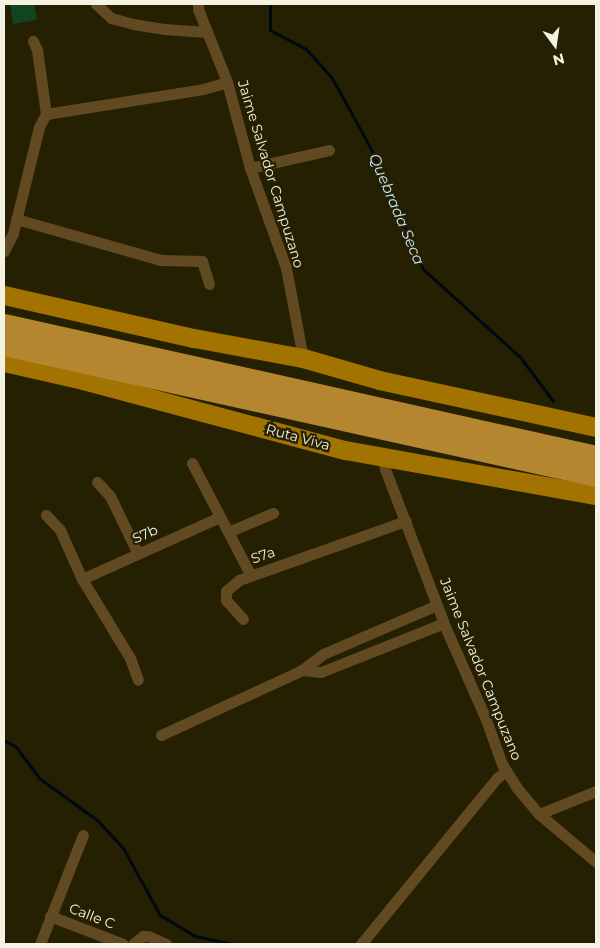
<!DOCTYPE html>
<html>
<head>
<meta charset="utf-8">
<style>
  body { margin:0 }
  #map { position:relative; width:600px; height:948px; overflow:hidden; background:#262002; font-family:Montserrat,sans-serif }
  div>[style] { position:absolute }
  .green>* { inset:0; background:#114421 }
  .stream>* { height:3px; margin:-1.5px; padding:0 1.5px; transform-origin:1.5px; border-radius:1.5px; background:#000912 }
  .street>* { height:11px; margin:-5.5px; padding:0 5.5px; transform-origin:5.5px; border-radius:5.5px; background:#614a22 }
  .primary>* { height:19px; margin:-9.5px; padding:0 9.5px; transform-origin:9.5px; border-radius:9.5px; background:#a27300 }
  .highway>* { height:21px; margin:-10.5px; padding:0 10.5px; transform-origin:10.5px; border-radius:10.5px; background:#b3862f }
  span { translate:-50% -50%; white-space:nowrap; text-align:center; line-height:1.15; -webkit-text-stroke:4.5px #262002; paint-order:stroke }
  .street-label { font-size:14px; color:#f4f2e0 }
  .water-label { font-size:15px; color:#c5e9fc; font-style:italic }
  .frame { position:absolute; inset:0; border:5px solid #f4f2e0; pointer-events:none }
  .north { position:absolute; left:530px; top:20px; width:50px; height:50px; -webkit-text-stroke:4px #262002; paint-order:stroke; rotate:166deg; font-size:14px; font-weight:700; line-height:20px; text-align:center; color:#f4f2e0 }
  .north::after { content:''; display:block; margin:auto; width:18px; height:22px; background:#f4f2e0; clip-path:polygon(50% 0,100% 100%,50% 72%,0 100%) }
</style>
</head>
<body>
<div id="map">
  <div class="green">
    <i style="clip-path:polygon(10px 4px,34px 4px,37px 20px,13px 24px)"></i>
  </div>
  <div class="stream">
    <i style="left:270px;top:4px;width:26px;rotate:90deg"></i>
    <i style="left:270px;top:30px;width:41px;rotate:27.8deg"></i>
    <i style="left:306px;top:49px;width:39px;rotate:48deg"></i>
    <i style="left:332px;top:78px;width:81px;rotate:61.2deg"></i>
    <i style="left:371px;top:149px;width:131px;rotate:66.6deg"></i>
    <i style="left:423px;top:269px;width:131px;rotate:42.2deg"></i>
    <i style="left:520px;top:357px;width:55px;rotate:53.1deg"></i>
    <i style="left:4px;top:740px;width:14px;rotate:30deg"></i>
    <i style="left:16px;top:747px;width:39px;rotate:53deg"></i>
    <i style="left:39px;top:778px;width:72px;rotate:35.9deg"></i>
    <i style="left:97px;top:820px;width:38px;rotate:47deg"></i>
    <i style="left:123px;top:848px;width:77px;rotate:61.1deg"></i>
    <i style="left:160px;top:915px;width:41px;rotate:31deg"></i>
    <i style="left:195px;top:936px;width:39px;rotate:12deg"></i>
  </div>
  <div class="street">
    <i style="left:96px;top:4px;width:21px;rotate:43deg"></i>
    <i style="left:111px;top:18px;width:23px;rotate:15deg"></i>
    <i style="left:133px;top:24px;width:31px;rotate:9deg"></i>
    <i style="left:164px;top:29px;width:43px;rotate:4deg"></i>
    <i style="left:198px;top:4px;width:5px;rotate:90deg"></i>
    <i style="left:198px;top:9px;width:79px;rotate:68.3deg"></i>
    <i style="left:227px;top:82px;width:89px;rotate:75deg"></i>
    <i style="left:250px;top:168px;width:106px;rotate:70.2deg"></i>
    <i style="left:286px;top:268px;width:92px;rotate:79.3deg"></i>
    <i style="left:46px;top:114px;width:159px;rotate:-9deg"></i>
    <i style="left:203px;top:89px;width:25px;rotate:-16deg"></i>
    <i style="left:250px;top:168px;width:81px;rotate:-12.8deg"></i>
    <i style="left:16px;top:219px;width:151px;rotate:15.8deg"></i>
    <i style="left:161px;top:260px;width:41px;rotate:1.4deg"></i>
    <i style="left:202px;top:261px;width:24px;rotate:73deg"></i>
    <i style="left:4px;top:251px;width:20px;rotate:-63deg"></i>
    <i style="left:13px;top:233px;width:109px;rotate:-76.2deg"></i>
    <i style="left:39px;top:127px;width:15px;rotate:-62deg"></i>
    <i style="left:46px;top:114px;width:65px;rotate:-98deg"></i>
    <i style="left:37px;top:50px;width:10px;rotate:-114deg"></i>
    <i style="left:383px;top:458px;width:11px;rotate:80deg"></i>
    <i style="left:385px;top:469px;width:173px;rotate:69.1deg"></i>
    <i style="left:447px;top:631px;width:94px;rotate:66.2deg"></i>
    <i style="left:485px;top:717px;width:50px;rotate:70.1deg"></i>
    <i style="left:502px;top:764px;width:28px;rotate:58deg"></i>
    <i style="left:517px;top:788px;width:34px;rotate:50deg"></i>
    <i style="left:539px;top:814px;width:75px;rotate:40.1deg"></i>
    <i style="left:192px;top:463px;width:127px;rotate:62.4deg"></i>
    <i style="left:97px;top:482px;width:19px;rotate:47deg"></i>
    <i style="left:110px;top:496px;width:64px;rotate:64.2deg"></i>
    <i style="left:46px;top:515px;width:21px;rotate:47deg"></i>
    <i style="left:60px;top:530px;width:54px;rotate:65.8deg"></i>
    <i style="left:82px;top:579px;width:92px;rotate:58.7deg"></i>
    <i style="left:130px;top:658px;width:23px;rotate:70deg"></i>
    <i style="left:228px;top:532px;width:49px;rotate:-22.9deg"></i>
    <i style="left:82px;top:579px;width:151px;rotate:-24.2deg"></i>
    <i style="left:243px;top:619px;width:25px;rotate:-132deg"></i>
    <i style="left:226px;top:600px;width:9px;rotate:-90deg"></i>
    <i style="left:226px;top:591px;width:17px;rotate:-40deg"></i>
    <i style="left:239px;top:580px;width:177px;rotate:-19.5deg"></i>
    <i style="left:302px;top:670px;width:19px;rotate:6deg"></i>
    <i style="left:321px;top:672px;width:132px;rotate:-21.7deg"></i>
    <i style="left:161px;top:735px;width:155px;rotate:-24.7deg"></i>
    <i style="left:302px;top:670px;width:26px;rotate:-37deg"></i>
    <i style="left:323px;top:654px;width:124px;rotate:-23.3deg"></i>
    <i style="left:539px;top:814px;width:61px;rotate:-22deg"></i>
    <i style="left:50px;top:916px;width:78px;rotate:21deg"></i>
    <i style="left:40px;top:944px;width:117px;rotate:-68.5deg"></i>
    <i style="left:133px;top:944px;width:13px;rotate:-39deg"></i>
    <i style="left:143px;top:936px;width:5px"></i>
    <i style="left:148px;top:936px;width:20px;rotate:24deg"></i>
    <i style="left:361px;top:944px;width:215px;rotate:-50.7deg"></i>
    <i style="left:497px;top:778px;width:11px;rotate:-38deg"></i>
  </div>
  <div class="primary">
    <i style="left:4px;top:295px;width:195px;rotate:12.8deg"></i>
    <i style="left:194px;top:338px;width:111px;rotate:10.4deg"></i>
    <i style="left:303px;top:358px;width:79px;rotate:16.1deg"></i>
    <i style="left:379px;top:380px;width:222px;rotate:12.2deg"></i>
    <i style="left:4px;top:362px;width:81px;rotate:12.8deg"></i>
    <i style="left:83px;top:380px;width:271px;rotate:15deg"></i>
    <i style="left:345px;top:450px;width:255px;rotate:10.2deg"></i>
  </div>
  <div class="highway">
    <i style="left:4px;top:324px;width:607px;rotate:12.57deg"></i>
    <i style="left:4px;top:345px;width:606px;rotate:12.48deg"></i>
  </div>
  <div class="street-label">
    <span style="left:271px;top:174px;rotate:73deg">Jaime Salvador Campuzano</span>
    <span style="left:298px;top:437px;rotate:15deg">Ruta Viva</span>
    <span style="left:145px;top:534px;rotate:-24deg">S7b</span>
    <span style="left:263px;top:555px;rotate:-19deg">S7a</span>
    <span style="left:481px;top:669px;rotate:68deg">Jaime Salvador Campuzano</span>
    <span style="left:92px;top:916px;rotate:21deg">Calle C</span>
  </div>
  <div class="water-label">
    <span style="left:397px;top:209px;rotate:67deg">Quebrada Seca</span>
  </div>
  <div class="frame"></div>
  <div class="north">N</div>
</div>
</body>
</html>
